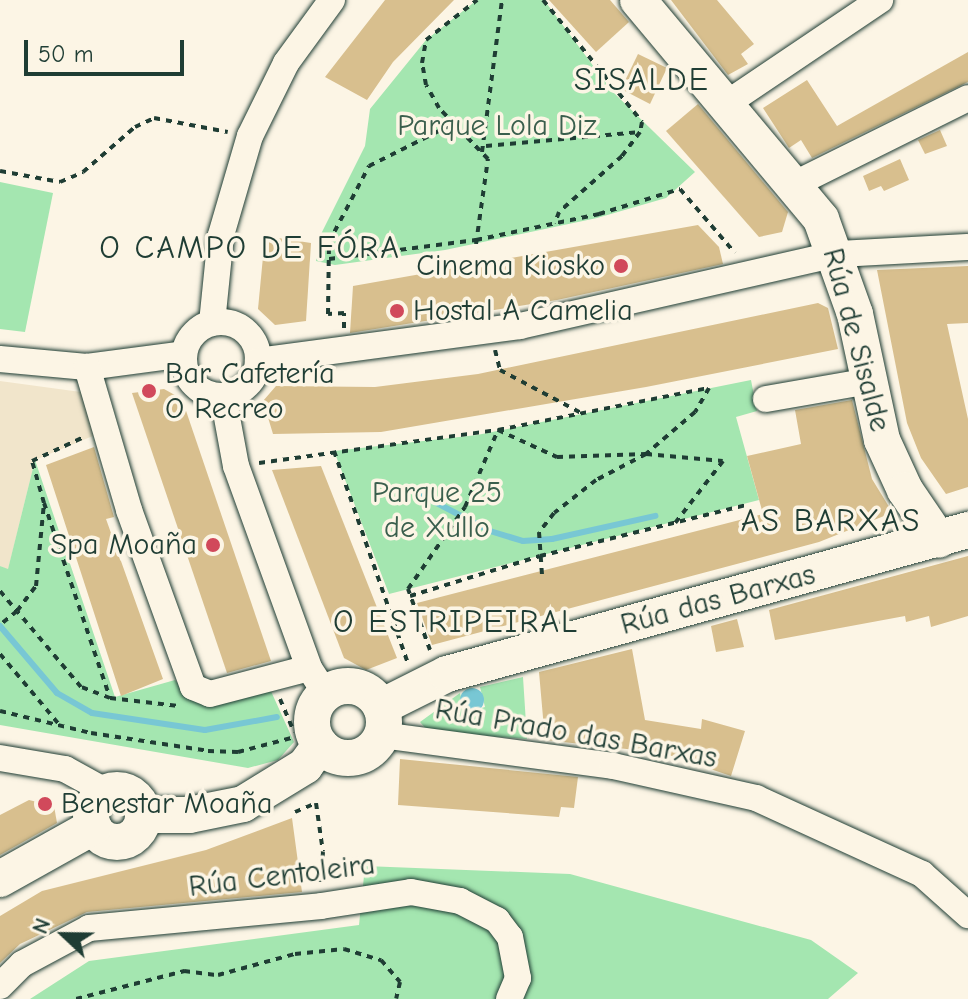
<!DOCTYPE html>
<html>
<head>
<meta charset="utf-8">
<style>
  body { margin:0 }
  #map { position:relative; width:968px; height:999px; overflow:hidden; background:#fcf5e5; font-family:"Comic Neue",sans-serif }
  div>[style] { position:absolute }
  .built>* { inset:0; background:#f1e5cb }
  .green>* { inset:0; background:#a4e6b0 }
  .water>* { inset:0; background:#78c7d4 }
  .round { border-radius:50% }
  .stream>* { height:6px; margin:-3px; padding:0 3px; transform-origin:3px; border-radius:3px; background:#78c7d4 }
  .building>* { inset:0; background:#d8bf8e }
  .path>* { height:4px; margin-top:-2px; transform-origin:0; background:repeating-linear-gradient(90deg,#1f3d34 0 6px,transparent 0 12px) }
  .roads { filter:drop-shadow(0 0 2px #1f3d34) drop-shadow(0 0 2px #1f3d34) }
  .street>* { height:26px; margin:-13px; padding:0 13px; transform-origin:13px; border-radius:13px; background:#fcf5e5 }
  .street>.ring { margin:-13px; padding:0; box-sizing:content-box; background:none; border:26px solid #fcf5e5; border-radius:50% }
  .secondary>* { height:36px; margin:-18px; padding:0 18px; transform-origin:18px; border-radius:18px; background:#fcf5e5 }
  .secondary>.ring { margin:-18px; padding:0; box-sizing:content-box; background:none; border:36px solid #fcf5e5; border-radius:50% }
  .dots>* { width:22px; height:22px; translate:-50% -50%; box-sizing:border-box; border:4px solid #fcf5e5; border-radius:50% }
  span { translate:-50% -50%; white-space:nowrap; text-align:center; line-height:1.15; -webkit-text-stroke:7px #fcf5e5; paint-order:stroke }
  .park-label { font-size:30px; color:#3a5f4d }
  .poi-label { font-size:30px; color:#1f3d34 }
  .right { translate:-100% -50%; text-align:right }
  .left { translate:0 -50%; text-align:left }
  .street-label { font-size:30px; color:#1f3d34 }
  .neighbourhood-label { font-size:32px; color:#1f3d34; letter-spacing:2px }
  .north { position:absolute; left:24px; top:895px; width:80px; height:80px; -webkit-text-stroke:6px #fcf5e5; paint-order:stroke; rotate:292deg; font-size:22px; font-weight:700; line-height:32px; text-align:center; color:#1f3d34 }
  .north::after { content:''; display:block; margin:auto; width:28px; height:36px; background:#1f3d34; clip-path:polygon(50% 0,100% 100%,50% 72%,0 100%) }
  .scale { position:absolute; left:24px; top:40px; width:160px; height:36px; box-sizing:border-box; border:4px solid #1f3d34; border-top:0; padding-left:10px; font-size:24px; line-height:28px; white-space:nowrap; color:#1f3d34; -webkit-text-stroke:6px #fcf5e5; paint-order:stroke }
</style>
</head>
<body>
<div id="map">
  <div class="built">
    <i style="clip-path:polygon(0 381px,88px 393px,100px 433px,35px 460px,8px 570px,0 566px)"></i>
  </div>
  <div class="green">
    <i style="clip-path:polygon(477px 0,544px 0,612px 91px,695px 172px,666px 198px,597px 218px,445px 250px,335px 265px,316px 261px,319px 238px,365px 146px,370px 109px,426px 40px)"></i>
    <i style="clip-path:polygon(0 182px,53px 193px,25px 332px,0 329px)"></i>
    <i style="clip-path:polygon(751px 380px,757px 411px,736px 417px,759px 500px,389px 594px,334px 451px,477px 435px)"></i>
    <i style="clip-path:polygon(35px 460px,115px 697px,175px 680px,197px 703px,270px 689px,294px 742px,278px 760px,248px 768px,0 725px,0 566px,8px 569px)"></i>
    <i style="clip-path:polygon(523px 677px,527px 739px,428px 731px,420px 722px,460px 693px,465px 713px,485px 707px,480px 687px)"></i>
    <i style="clip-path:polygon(365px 866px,570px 874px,811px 940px,858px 973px,828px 999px,30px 999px,89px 961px,359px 925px)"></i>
  </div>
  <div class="water">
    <i class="round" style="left:460px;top:688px;width:24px;height:24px"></i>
  </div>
  <div class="stream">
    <i style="left:406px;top:487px;width:95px;rotate:27.6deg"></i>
    <i style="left:490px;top:531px;width:34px;rotate:17deg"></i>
    <i style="left:523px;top:541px;width:29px;rotate:-4deg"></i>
    <i style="left:552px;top:539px;width:106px;rotate:-12.6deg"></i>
    <i style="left:0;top:626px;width:88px;rotate:49.6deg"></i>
    <i style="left:57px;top:693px;width:40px;rotate:29.7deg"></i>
    <i style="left:92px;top:713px;width:114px;rotate:8.6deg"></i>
    <i style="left:205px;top:730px;width:73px;rotate:-10.2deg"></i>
  </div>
  <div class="building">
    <i style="clip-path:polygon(385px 0,454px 0,393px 62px,367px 100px,325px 77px)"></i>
    <i style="clip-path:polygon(549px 0,610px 0,629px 22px,596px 52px)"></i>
    <i style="clip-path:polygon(671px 0,717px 0,754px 44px,741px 54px,748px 64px,728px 75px)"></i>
    <i style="clip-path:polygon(968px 52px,968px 82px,812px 158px,801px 140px,789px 148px,763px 108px,807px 80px,837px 126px)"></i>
    <i style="clip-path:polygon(638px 54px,667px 68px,650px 104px,621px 89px)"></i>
    <i style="clip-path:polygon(698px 104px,788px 212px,782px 232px,759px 237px,666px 131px)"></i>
    <i style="clip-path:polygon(940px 130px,947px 146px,925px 154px,918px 140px)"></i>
    <i style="clip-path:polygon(900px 159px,909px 180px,884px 191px,881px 186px,869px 191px,863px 176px)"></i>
    <i style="clip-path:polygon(698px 225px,719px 247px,723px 264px,557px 300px,350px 333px,353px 286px)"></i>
    <i style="clip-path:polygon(265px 236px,311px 243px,306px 321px,275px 325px,258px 309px)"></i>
    <i style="clip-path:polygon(968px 266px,968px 323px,947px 324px,968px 419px,968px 487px,946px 494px,921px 458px,907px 423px,877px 270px)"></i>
    <i style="clip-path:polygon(818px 303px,828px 308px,838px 349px,646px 387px,381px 432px,273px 434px,263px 401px,276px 386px,375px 387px,478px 374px)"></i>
    <i style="clip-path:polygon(164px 389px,182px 399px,271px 661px,227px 673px,132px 393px)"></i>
    <i style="clip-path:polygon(852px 400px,872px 479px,891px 510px,884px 516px,819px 542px,432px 645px,417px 603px,763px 514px,747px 456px,801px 444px,795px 410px)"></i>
    <i style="clip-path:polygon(94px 447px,114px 517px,106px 519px,163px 679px,121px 696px,46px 465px)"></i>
    <i style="clip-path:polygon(321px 466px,397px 658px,366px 670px,344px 658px,272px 470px)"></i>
    <i style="clip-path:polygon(968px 556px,968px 616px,931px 627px,929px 616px,906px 622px,905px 616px,775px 640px,769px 610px)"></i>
    <i style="clip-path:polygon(737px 619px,744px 647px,716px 652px,711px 626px)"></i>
    <i style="clip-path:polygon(632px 649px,645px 720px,701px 729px,702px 719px,745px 731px,731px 776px,663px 753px,545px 740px,539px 672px)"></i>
    <i style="clip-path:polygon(400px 759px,578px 777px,574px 808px,561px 807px,559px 817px,398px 805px)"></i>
    <i style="clip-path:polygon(29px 800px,54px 806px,57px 823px,0 855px,0 815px)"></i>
    <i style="clip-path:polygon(292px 818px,302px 892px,87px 912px,20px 944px,0 963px,0 916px,42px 891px,206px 850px)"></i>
  </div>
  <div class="path">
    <i style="left:543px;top:0;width:157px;rotate:50.9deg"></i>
    <i style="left:642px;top:122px;width:10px;rotate:101deg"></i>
    <i style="left:486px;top:146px;width:155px;rotate:-5.2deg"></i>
    <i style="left:640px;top:132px;width:30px;rotate:127deg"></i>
    <i style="left:622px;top:156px;width:84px;rotate:138.4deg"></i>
    <i style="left:559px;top:212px;width:12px;rotate:110deg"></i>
    <i style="left:482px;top:152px;width:153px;rotate:-82.5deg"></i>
    <i style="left:0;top:171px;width:61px;rotate:10.4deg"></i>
    <i style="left:60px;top:182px;width:25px;rotate:-23deg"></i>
    <i style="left:83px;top:172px;width:69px;rotate:-40.9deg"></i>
    <i style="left:135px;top:127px;width:21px;rotate:-25deg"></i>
    <i style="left:154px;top:118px;width:75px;rotate:10.7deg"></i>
    <i style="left:476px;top:244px;width:86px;rotate:-82deg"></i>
    <i style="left:488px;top:159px;width:71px;rotate:-133.9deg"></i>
    <i style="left:439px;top:108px;width:26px;rotate:-119deg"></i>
    <i style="left:426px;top:85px;width:22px;rotate:-100deg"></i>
    <i style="left:422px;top:63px;width:23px;rotate:-80deg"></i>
    <i style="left:426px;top:40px;width:65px;rotate:-38.1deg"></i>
    <i style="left:329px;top:259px;width:148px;rotate:-7.4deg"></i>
    <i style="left:476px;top:240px;width:126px;rotate:-11.9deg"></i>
    <i style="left:599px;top:214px;width:85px;rotate:-17.2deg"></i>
    <i style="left:680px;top:189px;width:84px;rotate:49.3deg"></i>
    <i style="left:344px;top:328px;width:15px;rotate:-90deg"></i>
    <i style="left:344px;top:313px;width:16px;rotate:176deg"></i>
    <i style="left:328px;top:314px;width:72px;rotate:-89.2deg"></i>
    <i style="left:329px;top:242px;width:86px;rotate:-62.2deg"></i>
    <i style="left:369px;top:166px;width:92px;rotate:-26.6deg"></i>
    <i style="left:495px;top:350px;width:21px;rotate:76deg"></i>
    <i style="left:500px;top:370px;width:94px;rotate:27.9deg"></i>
    <i style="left:334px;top:451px;width:225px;rotate:70.8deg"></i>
    <i style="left:259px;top:463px;width:241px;rotate:-7.9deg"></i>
    <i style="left:498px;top:430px;width:215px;rotate:-11.3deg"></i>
    <i style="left:709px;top:388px;width:28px;rotate:120deg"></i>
    <i style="left:695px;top:412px;width:65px;rotate:139.4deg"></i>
    <i style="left:646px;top:454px;width:56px;rotate:152.5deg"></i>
    <i style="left:596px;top:480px;width:53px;rotate:141.8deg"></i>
    <i style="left:554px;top:513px;width:24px;rotate:128deg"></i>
    <i style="left:539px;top:532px;width:43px;rotate:86deg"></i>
    <i style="left:44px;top:503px;width:206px;rotate:71.3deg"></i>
    <i style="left:110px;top:698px;width:31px;rotate:-159deg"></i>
    <i style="left:81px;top:687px;width:99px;rotate:-130.1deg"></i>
    <i style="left:17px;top:611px;width:31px;rotate:-53deg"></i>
    <i style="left:36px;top:586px;width:83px;rotate:-84.5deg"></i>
    <i style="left:44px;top:503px;width:44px;rotate:-105.9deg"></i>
    <i style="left:32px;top:461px;width:57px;rotate:-24.8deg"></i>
    <i style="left:0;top:591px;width:26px;rotate:50deg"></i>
    <i style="left:17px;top:611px;width:22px;rotate:141deg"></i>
    <i style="left:410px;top:596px;width:136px;rotate:-17.1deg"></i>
    <i style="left:540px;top:556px;width:212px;rotate:-13.9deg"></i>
    <i style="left:430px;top:650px;width:65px;rotate:-109.8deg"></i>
    <i style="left:408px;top:589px;width:100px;rotate:-55.2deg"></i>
    <i style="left:465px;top:507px;width:84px;rotate:-66.8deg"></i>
    <i style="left:498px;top:430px;width:65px;rotate:24.6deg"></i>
    <i style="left:557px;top:457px;width:89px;rotate:-1.9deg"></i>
    <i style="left:646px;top:454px;width:77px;rotate:5.2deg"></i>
    <i style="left:723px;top:461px;width:78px;rotate:127.7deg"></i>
    <i style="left:0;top:654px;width:90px;rotate:50deg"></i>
    <i style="left:110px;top:698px;width:69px;rotate:6.6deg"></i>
    <i style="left:280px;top:699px;width:36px;rotate:67deg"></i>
    <i style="left:0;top:711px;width:94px;rotate:13.6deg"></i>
    <i style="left:91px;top:733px;width:118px;rotate:8.7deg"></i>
    <i style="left:208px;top:751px;width:30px;rotate:2deg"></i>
    <i style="left:238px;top:752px;width:55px;rotate:-14.8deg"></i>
    <i style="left:295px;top:812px;width:23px;rotate:-23deg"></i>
    <i style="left:316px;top:803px;width:49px;rotate:81.9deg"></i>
    <i style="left:323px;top:852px;width:32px;rotate:95deg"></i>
    <i style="left:76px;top:999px;width:112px;rotate:-14.5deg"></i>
    <i style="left:184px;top:971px;width:34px;rotate:7deg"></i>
    <i style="left:218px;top:975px;width:80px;rotate:-15.3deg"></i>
    <i style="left:295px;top:954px;width:49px;rotate:-5.8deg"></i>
    <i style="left:344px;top:949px;width:39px;rotate:17deg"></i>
    <i style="left:381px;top:960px;width:29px;rotate:49deg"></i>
    <i style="left:400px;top:982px;width:17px;rotate:103deg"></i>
  </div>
  <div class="roads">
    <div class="street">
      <i style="left:726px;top:104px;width:186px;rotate:-34deg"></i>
      <i style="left:795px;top:184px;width:193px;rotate:-26.4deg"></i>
      <i class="ring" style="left:184px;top:322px;width:48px;height:48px"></i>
      <i style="left:212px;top:323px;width:88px;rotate:-84.2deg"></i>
      <i style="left:221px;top:235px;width:103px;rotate:-73.7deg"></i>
      <i style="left:250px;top:136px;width:81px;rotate:-63.7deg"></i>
      <i style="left:286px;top:63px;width:78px;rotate:-53.9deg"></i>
      <i style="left:0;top:359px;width:87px;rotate:5.3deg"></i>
      <i style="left:87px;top:367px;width:98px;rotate:-7.6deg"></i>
      <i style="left:258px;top:361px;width:264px;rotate:-7.6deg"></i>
      <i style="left:520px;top:326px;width:326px;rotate:-12.8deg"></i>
      <i style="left:838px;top:254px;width:130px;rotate:-3.1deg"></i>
      <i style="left:87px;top:367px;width:149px;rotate:73.6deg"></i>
      <i style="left:129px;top:510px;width:188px;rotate:70.1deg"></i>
      <i style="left:193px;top:687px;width:18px;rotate:22deg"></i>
      <i style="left:210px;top:694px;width:102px;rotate:-14.7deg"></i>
      <i style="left:223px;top:396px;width:71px;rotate:79.5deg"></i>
      <i style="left:236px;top:466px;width:215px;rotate:70.1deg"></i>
      <i style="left:309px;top:668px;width:31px;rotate:57deg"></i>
      <i style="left:766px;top:399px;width:105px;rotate:-9.9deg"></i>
      <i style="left:382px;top:735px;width:233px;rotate:7.6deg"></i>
      <i style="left:613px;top:766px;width:147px;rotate:12.6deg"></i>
      <i style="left:756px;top:798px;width:183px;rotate:24.6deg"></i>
      <i style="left:922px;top:874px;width:62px;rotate:41.7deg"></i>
      <i style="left:0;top:758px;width:66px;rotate:9.6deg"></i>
      <i style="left:65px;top:769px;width:48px;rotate:28.7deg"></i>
      <i style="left:0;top:986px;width:31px;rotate:-45deg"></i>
      <i style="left:22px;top:964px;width:76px;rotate:-28.2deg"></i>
      <i style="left:89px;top:928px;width:233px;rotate:-5.4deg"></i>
      <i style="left:321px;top:906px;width:91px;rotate:-8.8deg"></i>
      <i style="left:411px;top:892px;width:50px;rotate:10.4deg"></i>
      <i style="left:460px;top:901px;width:42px;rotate:27.2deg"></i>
      <i style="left:497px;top:920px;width:21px;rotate:53deg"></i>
      <i style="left:510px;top:937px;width:42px;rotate:79deg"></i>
      <i style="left:518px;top:978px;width:23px;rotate:113deg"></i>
    </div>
    <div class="secondary">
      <i style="left:638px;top:0;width:285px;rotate:50.1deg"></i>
      <i style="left:821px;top:219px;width:101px;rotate:70.3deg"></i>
      <i style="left:855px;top:314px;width:129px;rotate:77.9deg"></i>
      <i style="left:882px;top:440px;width:55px;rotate:65.3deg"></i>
      <i style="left:905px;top:490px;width:60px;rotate:55.8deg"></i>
      <i class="ring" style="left:312px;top:686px;width:36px;height:36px"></i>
      <i style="left:381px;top:707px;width:74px;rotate:-26.6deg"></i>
      <i style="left:447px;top:674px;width:541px;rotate:-15.45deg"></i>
      <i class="ring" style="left:91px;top:790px;width:16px;height:16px"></i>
      <i style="left:143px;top:815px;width:46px"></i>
      <i style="left:189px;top:815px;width:55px;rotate:-11.5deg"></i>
      <i style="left:243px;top:804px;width:73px;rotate:-31.5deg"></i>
      <i style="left:305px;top:766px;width:26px;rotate:-54deg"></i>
      <i style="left:0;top:879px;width:107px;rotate:-29.2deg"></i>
    </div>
  </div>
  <div class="dots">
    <i style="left:621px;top:266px;background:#d1495b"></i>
    <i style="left:397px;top:311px;background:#d1495b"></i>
    <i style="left:149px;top:391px;background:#d1495b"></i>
    <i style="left:213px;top:545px;background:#d1495b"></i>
    <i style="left:45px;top:804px;background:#d1495b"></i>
  </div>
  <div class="park-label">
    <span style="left:497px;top:126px">Parque Lola Diz</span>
    <span style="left:437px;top:510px">Parque 25<br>de Xullo</span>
  </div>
  <div class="poi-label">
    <span class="right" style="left:605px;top:266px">Cinema Kiosko</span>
    <span class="left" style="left:413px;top:311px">Hostal A Camelia</span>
    <span class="left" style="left:165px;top:391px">Bar Cafetería<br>O Recreo</span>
    <span class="right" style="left:197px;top:545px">Spa Moaña</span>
    <span class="left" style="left:61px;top:804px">Benestar Moaña</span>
  </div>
  <div class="street-label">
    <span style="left:856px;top:340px;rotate:75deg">Rúa de Sisalde</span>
    <span style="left:718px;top:600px;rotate:-15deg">Rúa das Barxas</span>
    <span style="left:576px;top:734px;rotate:10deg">Rúa Prado das Barxas</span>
    <span style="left:282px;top:876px;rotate:-7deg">Rúa Centoleira</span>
  </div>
  <div class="neighbourhood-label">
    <span style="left:642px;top:80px">SISALDE</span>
    <span style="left:250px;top:248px">O CAMPO DE FÓRA</span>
    <span style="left:831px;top:521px">AS BARXAS</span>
    <span style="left:456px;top:622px">O ESTRIPEIRAL</span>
  </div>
  <div class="north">N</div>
  <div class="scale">50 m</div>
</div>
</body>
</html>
